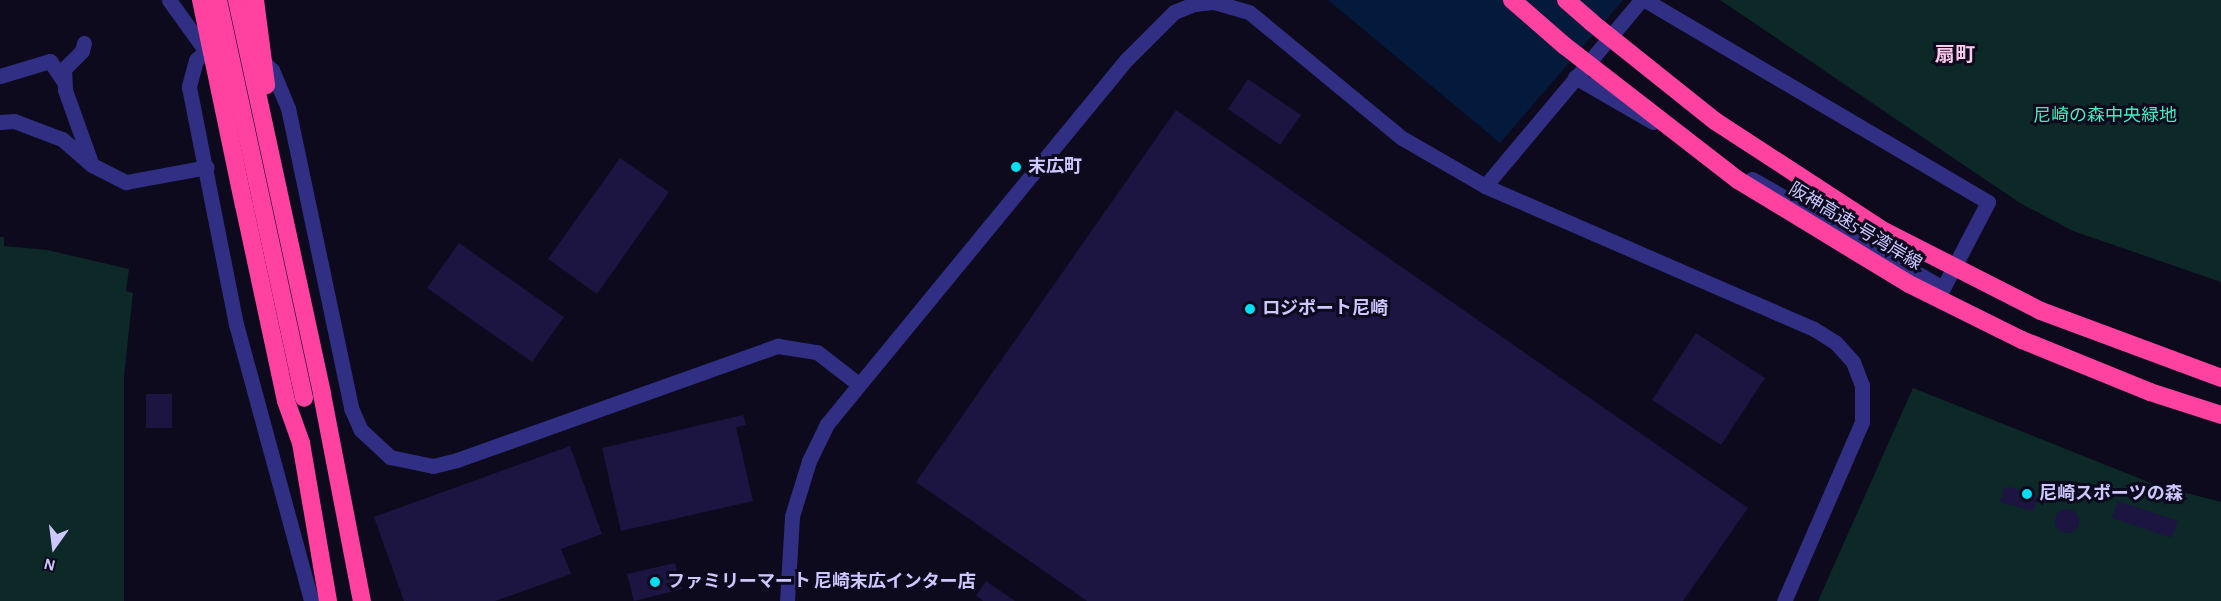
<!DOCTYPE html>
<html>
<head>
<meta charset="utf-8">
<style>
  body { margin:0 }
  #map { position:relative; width:2221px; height:601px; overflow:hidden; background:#0d0a1e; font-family:"Alegreya Sans","Noto Sans JP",sans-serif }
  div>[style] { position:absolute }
  .green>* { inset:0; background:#0c2927 }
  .water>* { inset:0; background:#041a3d }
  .building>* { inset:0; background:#1c1441 }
  .round { border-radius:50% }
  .minor>* { height:15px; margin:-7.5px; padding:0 7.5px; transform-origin:7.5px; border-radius:7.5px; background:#312f83 }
  .highway>* { height:18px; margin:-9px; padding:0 9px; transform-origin:9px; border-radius:9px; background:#ff42a0 }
  .highway-bridge>* { height:18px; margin:-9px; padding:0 9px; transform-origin:9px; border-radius:9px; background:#ff42a0 }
  .dots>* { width:16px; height:16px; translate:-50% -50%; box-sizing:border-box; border:3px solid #0d0a1e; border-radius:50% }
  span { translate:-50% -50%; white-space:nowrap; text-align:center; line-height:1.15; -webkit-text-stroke:6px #0d0a1e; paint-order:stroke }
  .park-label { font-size:18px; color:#47ebbf }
  .poi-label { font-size:18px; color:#cdc7ff; font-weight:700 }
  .left { translate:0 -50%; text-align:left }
  .street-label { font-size:18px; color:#cdc7ff }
  .neighbourhood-label { font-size:20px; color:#ffc9ec; font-weight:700 }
  .north { position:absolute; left:24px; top:517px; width:60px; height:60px; -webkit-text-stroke:4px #0d0a1e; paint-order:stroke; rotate:194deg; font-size:16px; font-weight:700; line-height:24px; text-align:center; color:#cdc7ff }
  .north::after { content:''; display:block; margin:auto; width:21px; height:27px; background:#cdc7ff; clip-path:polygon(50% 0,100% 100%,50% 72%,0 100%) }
</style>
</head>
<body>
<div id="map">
  <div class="green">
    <i style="clip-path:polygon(1720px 0,2221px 0,2221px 282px,2073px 231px,2020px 203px)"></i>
    <i style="clip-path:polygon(0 237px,4px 237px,4px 246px,47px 250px,129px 269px,126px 291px,133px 293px,124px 376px,124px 601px,0 601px)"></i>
    <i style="clip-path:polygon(1913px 388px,2156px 485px,2221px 502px,2221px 601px,1818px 601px)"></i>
  </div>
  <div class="water">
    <i style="clip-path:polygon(1328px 0,1623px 0,1500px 143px)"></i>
  </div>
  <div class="building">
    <i style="clip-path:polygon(1248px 79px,1301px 115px,1280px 145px,1228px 109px)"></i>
    <i style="clip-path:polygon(1176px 110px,1748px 508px,1683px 601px,1087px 601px,916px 482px)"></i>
    <i style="clip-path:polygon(620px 158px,669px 192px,597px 294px,548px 259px)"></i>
    <i style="clip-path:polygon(459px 243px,564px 317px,532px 362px,427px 288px)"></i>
    <i style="clip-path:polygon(1696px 333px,1765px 378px,1721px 445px,1652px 400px)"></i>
    <i style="clip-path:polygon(146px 394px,172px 394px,172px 428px,146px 428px)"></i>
    <i style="clip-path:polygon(743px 415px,746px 425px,736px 427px,753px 501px,621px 531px,602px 448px)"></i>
    <i style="clip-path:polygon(570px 446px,602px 534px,561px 549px,571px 574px,495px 601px,404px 601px,374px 517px)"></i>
    <i style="clip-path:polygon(2009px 487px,2034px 493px,2037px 497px,2034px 511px,2000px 502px,2004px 488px)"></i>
    <i style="clip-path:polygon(2089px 491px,2107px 496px,2105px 502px,2087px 497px)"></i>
    <i style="clip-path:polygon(2118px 501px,2178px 521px,2172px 538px,2112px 518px)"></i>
    <i class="round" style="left:2055px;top:509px;width:24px;height:24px"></i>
    <i style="clip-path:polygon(675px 563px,682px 589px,634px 601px,627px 574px)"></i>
    <i style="clip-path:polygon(986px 581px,1015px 601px,983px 601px,976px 596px)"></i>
  </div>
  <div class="minor">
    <i style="left:169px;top:0;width:62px;rotate:54.2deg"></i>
    <i style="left:1645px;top:0;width:398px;rotate:30.5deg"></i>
    <i style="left:1988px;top:202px;width:97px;rotate:117.6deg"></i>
    <i style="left:1943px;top:288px;width:220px;rotate:-150.3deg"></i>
    <i style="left:218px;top:42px;width:28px;rotate:141deg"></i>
    <i style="left:196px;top:60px;width:28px;rotate:105deg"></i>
    <i style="left:189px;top:87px;width:242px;rotate:78.8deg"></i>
    <i style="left:236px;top:324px;width:287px;rotate:74.8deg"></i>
    <i style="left:84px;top:43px;width:8px;rotate:104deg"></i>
    <i style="left:82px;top:51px;width:25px;rotate:135deg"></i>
    <i style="left:64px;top:69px;width:21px;rotate:87deg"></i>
    <i style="left:65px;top:90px;width:74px;rotate:70.3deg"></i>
    <i style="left:259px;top:58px;width:18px;rotate:43deg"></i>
    <i style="left:272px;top:70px;width:41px;rotate:67.2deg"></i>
    <i style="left:288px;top:108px;width:307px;rotate:78.1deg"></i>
    <i style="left:351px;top:408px;width:24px;rotate:66deg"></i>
    <i style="left:361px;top:430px;width:40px;rotate:43deg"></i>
    <i style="left:390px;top:457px;width:44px;rotate:11.8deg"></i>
    <i style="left:433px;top:466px;width:25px;rotate:-14deg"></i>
    <i style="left:457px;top:460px;width:341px;rotate:-19.6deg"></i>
    <i style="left:778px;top:346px;width:39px;rotate:9deg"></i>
    <i style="left:817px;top:352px;width:51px;rotate:37.8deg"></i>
    <i style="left:0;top:76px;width:52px;rotate:-16.7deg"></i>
    <i style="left:50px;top:61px;width:25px;rotate:56deg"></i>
    <i style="left:1575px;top:77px;width:90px;rotate:30deg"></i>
    <i style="left:0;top:122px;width:14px;rotate:-4deg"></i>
    <i style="left:14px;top:121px;width:51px;rotate:20.6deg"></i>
    <i style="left:62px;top:139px;width:40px;rotate:41deg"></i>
    <i style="left:92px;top:165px;width:38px;rotate:27deg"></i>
    <i style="left:126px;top:182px;width:82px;rotate:-10.5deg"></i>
    <i style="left:1485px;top:186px;width:243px;rotate:-50deg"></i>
    <i style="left:787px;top:601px;width:85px;rotate:-86.6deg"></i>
    <i style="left:792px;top:516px;width:58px;rotate:-72.8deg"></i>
    <i style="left:809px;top:461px;width:41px;rotate:-64.1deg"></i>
    <i style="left:827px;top:424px;width:472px;rotate:-50.6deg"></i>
    <i style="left:1127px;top:59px;width:66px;rotate:-45deg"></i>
    <i style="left:1174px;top:12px;width:22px;rotate:-22deg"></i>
    <i style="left:1194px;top:4px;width:20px;rotate:-6deg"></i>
    <i style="left:1214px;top:2px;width:36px;rotate:16deg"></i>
    <i style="left:1249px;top:12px;width:198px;rotate:39.5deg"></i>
    <i style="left:1402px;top:138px;width:96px;rotate:30deg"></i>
    <i style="left:1485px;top:186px;width:359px;rotate:23.5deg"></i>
    <i style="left:1814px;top:329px;width:26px;rotate:32deg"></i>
    <i style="left:1836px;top:343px;width:25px;rotate:48deg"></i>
    <i style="left:1853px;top:362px;width:25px;rotate:69deg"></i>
    <i style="left:1862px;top:385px;width:37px;rotate:90deg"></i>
    <i style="left:1862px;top:422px;width:195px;rotate:113.5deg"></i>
  </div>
  <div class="highway">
    <i style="left:1512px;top:0;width:70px;rotate:41deg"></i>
    <i style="left:1566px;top:0;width:33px;rotate:41deg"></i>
    <i style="left:244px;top:205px;width:200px;rotate:77.9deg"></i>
    <i style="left:286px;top:401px;width:45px;rotate:70.3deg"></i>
    <i style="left:301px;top:443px;width:160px;rotate:80.3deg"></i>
    <i style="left:322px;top:394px;width:211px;rotate:79.1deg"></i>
  </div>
  <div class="highway-bridge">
    <i style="left:201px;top:0;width:209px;rotate:78.2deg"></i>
    <i style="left:218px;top:0;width:407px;rotate:77.8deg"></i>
    <i style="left:237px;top:0;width:403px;rotate:77.8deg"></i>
    <i style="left:255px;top:0;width:86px;rotate:82.6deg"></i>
    <i style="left:1591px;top:22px;width:159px;rotate:38.6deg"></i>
    <i style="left:1715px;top:121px;width:202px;rotate:33.1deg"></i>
    <i style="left:1884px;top:231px;width:176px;rotate:27deg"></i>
    <i style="left:2041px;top:311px;width:192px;rotate:20.4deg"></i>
    <i style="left:1565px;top:46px;width:219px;rotate:37.8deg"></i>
    <i style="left:1738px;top:180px;width:200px;rotate:31.3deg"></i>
    <i style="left:1909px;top:284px;width:126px;rotate:26.4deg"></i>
    <i style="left:2022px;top:340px;width:138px;rotate:22.1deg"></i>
    <i style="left:2150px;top:392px;width:75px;rotate:17.9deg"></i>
  </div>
  <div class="dots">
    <i style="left:1016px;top:167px;background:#00def2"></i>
    <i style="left:1250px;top:309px;background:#00def2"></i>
    <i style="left:2027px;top:494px;background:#00def2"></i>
    <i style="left:655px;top:582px;background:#00def2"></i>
  </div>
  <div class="park-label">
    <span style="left:2105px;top:116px">尼崎の森中央緑地</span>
  </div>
  <div class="poi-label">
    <span class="left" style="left:1028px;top:167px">末広町</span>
    <span class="left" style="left:1262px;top:309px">ロジポート尼崎</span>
    <span class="left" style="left:2039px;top:494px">尼崎スポーツの森</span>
    <span class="left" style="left:667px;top:582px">ファミリーマート 尼崎末広インター店</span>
  </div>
  <div class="street-label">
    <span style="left:1855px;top:227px;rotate:31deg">阪神高速5号湾岸線</span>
  </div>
  <div class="neighbourhood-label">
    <span style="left:1955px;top:55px">扇町</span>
  </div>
  <div class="north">N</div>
</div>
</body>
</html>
